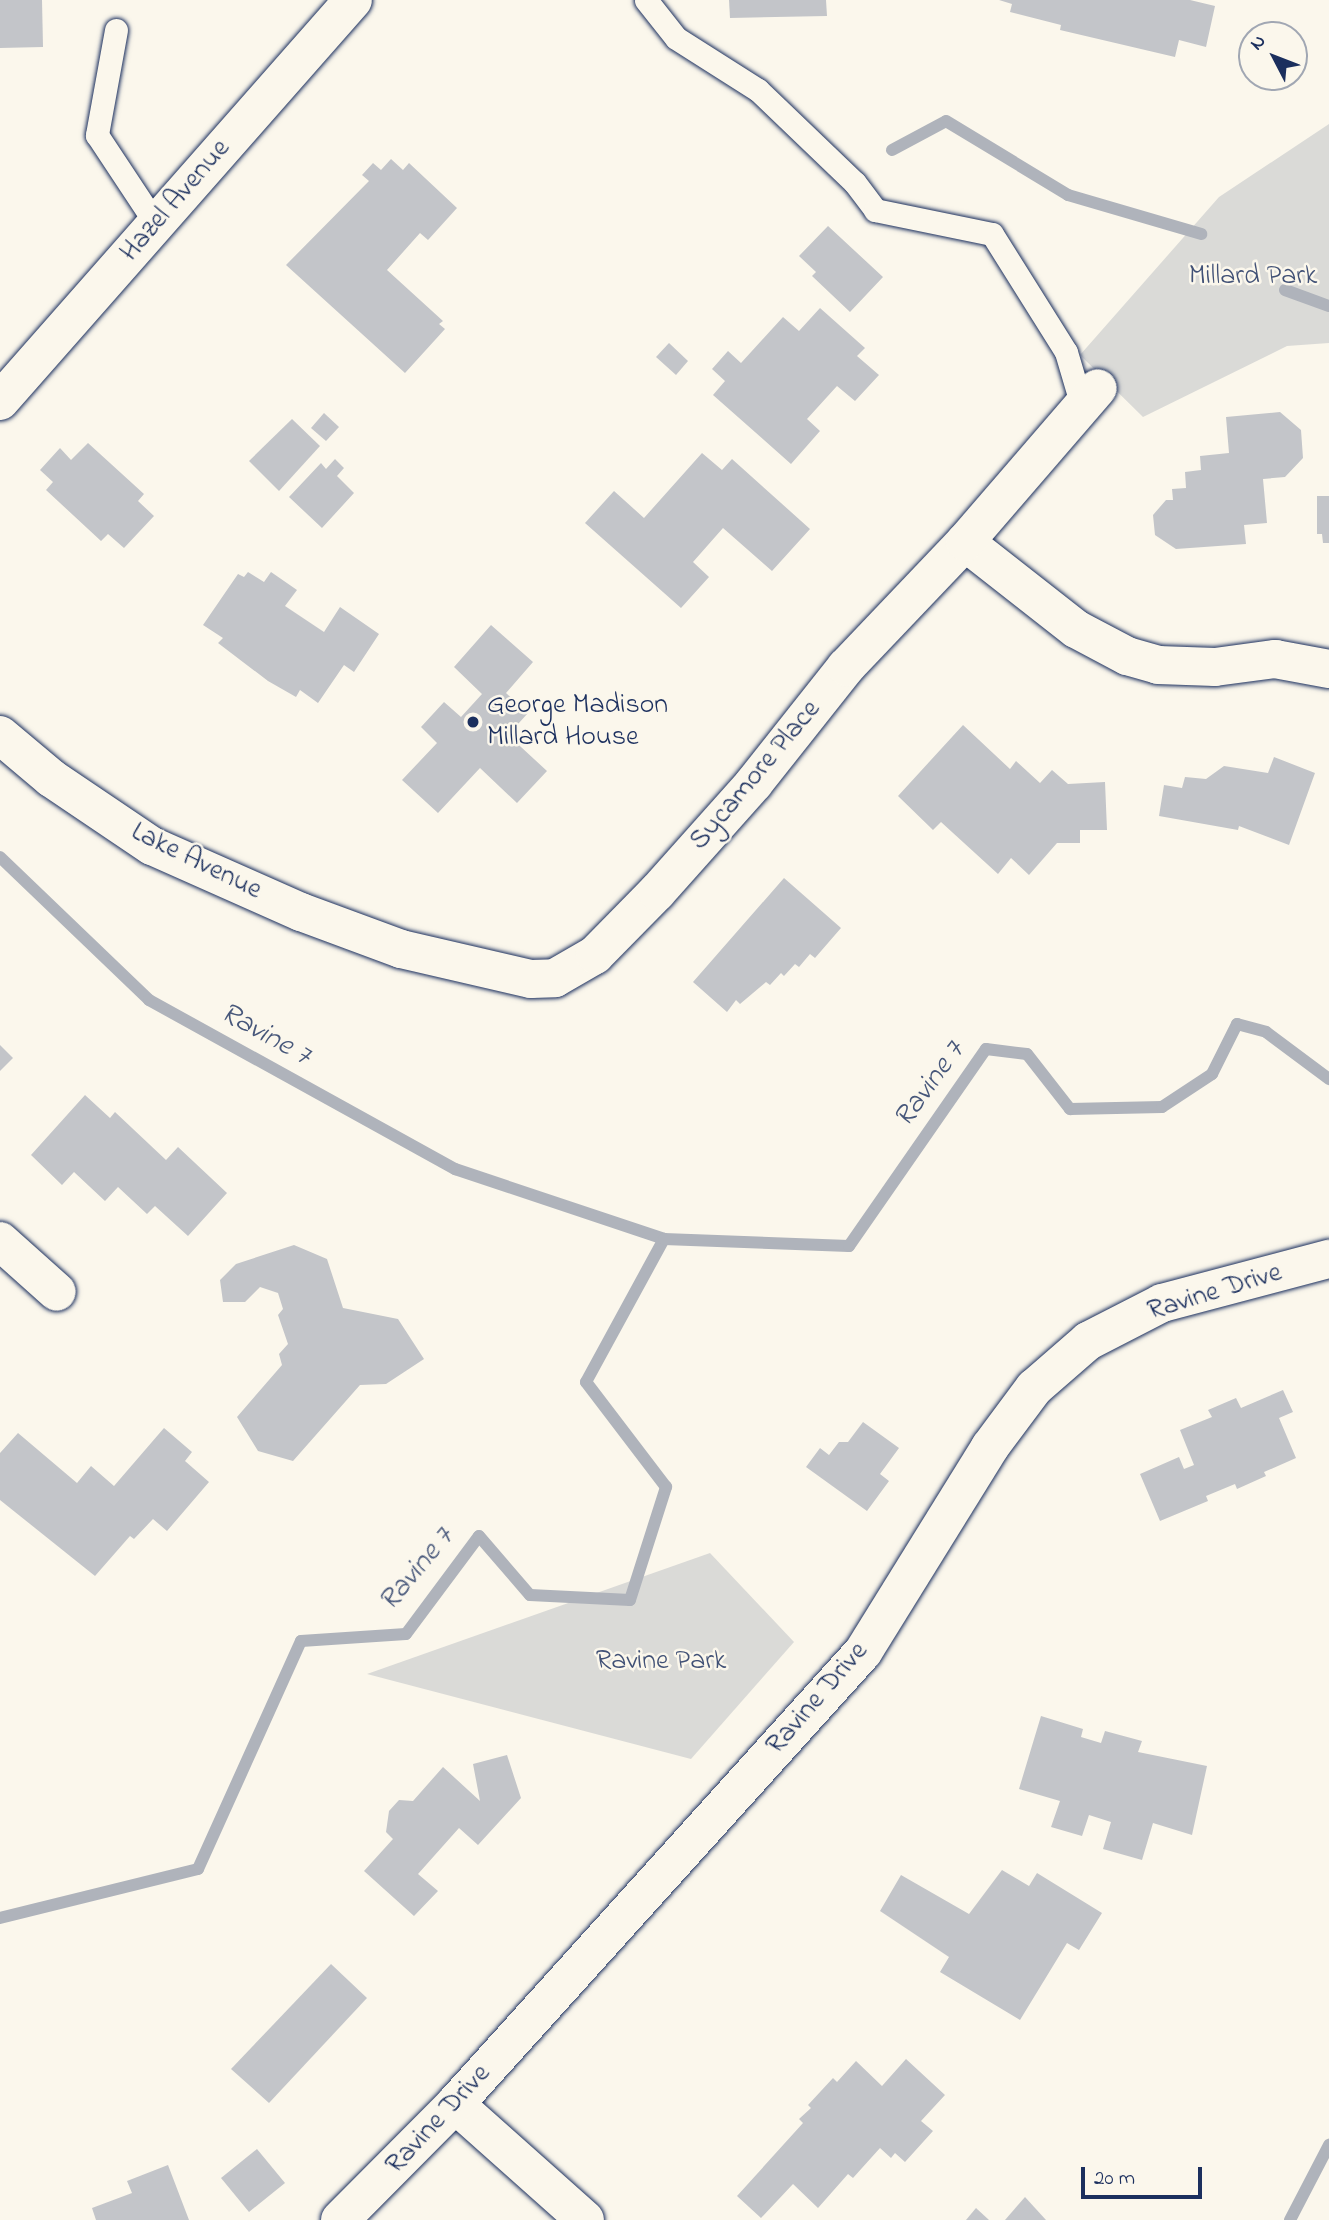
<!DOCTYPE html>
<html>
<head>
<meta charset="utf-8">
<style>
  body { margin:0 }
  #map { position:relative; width:1329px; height:2220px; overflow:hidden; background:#fbf7ec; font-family:"Indie Flower",sans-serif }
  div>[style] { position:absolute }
  .green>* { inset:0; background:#dadad7 }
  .stream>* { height:12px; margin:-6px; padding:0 6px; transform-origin:6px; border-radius:6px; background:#afb3bb }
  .building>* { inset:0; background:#c3c5c9 }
  .roads { filter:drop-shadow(0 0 2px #1b2f5e) drop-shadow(0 0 2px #1b2f5e) }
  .lane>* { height:23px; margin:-11.5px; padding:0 11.5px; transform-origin:11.5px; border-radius:11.5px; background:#fbf7ec }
  .street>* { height:38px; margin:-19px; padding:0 19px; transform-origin:19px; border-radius:19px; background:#fbf7ec }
  .dots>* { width:19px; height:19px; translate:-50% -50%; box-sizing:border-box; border:4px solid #fbf7ec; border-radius:50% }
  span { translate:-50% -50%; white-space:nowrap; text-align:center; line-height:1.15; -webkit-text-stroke:5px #fbf7ec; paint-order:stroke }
  .street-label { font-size:28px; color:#1b2f5e }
  .park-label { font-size:28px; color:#415176 }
  .poi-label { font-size:28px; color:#1b2f5e }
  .left { translate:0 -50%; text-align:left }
  .water-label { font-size:30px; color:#47577a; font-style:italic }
  .north { position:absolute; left:1238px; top:21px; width:70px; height:70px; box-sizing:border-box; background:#fbf7ec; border:2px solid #a1a7b3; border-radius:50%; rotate:312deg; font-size:19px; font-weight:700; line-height:28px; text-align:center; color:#1b2f5e }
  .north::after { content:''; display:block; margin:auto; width:24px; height:32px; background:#1b2f5e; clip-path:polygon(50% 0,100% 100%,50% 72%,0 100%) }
  .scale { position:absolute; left:1081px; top:2167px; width:121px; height:32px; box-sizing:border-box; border:4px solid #1b2f5e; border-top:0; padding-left:9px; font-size:21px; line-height:24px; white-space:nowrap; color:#1b2f5e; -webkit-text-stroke:5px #fbf7ec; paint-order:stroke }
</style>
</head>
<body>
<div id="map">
  <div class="green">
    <i style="clip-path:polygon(1329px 124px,1329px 343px,1287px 346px,1143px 417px,1080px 355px,1219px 197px)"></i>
    <i style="clip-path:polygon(710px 1553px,794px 1642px,691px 1759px,367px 1674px)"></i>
  </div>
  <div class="stream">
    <i style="left:892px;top:150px;width:61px;rotate:-28.2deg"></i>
    <i style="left:946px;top:121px;width:143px;rotate:31.2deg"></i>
    <i style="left:1068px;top:195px;width:139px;rotate:16.3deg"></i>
    <i style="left:1285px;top:290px;width:47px;rotate:20deg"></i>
    <i style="left:0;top:857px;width:207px;rotate:43.8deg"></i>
    <i style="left:149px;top:1000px;width:350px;rotate:28.9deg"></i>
    <i style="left:455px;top:1169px;width:220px;rotate:18.5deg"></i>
    <i style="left:0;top:1918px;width:204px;rotate:-13.9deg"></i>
    <i style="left:198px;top:1869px;width:250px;rotate:-65.7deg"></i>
    <i style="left:301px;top:1641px;width:105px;rotate:-3.8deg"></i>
    <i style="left:406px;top:1634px;width:122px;rotate:-53.3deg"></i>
    <i style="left:479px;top:1536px;width:78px;rotate:49.2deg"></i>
    <i style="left:530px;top:1595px;width:100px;rotate:2.9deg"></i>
    <i style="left:630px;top:1600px;width:119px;rotate:-72.3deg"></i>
    <i style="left:666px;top:1487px;width:132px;rotate:-127.3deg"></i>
    <i style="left:586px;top:1382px;width:163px;rotate:-61.4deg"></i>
    <i style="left:664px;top:1239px;width:185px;rotate:2.2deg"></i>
    <i style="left:849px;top:1246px;width:240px;rotate:-55.2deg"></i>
    <i style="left:986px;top:1049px;width:41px;rotate:7deg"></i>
    <i style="left:1027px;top:1054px;width:70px;rotate:52deg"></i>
    <i style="left:1070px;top:1109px;width:92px;rotate:-1.2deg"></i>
    <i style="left:1162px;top:1107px;width:60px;rotate:-33.4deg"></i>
    <i style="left:1212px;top:1074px;width:56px;rotate:-63.4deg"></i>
    <i style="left:1237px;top:1024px;width:30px;rotate:15deg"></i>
    <i style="left:1266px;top:1032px;width:79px;rotate:36.7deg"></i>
    <i style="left:1290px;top:2220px;width:85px;rotate:-62.5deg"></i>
  </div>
  <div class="building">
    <i style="clip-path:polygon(0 0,42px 0,43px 47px,0 48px)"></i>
    <i style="clip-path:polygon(729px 0,826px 0,827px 16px,730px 18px)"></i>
    <i style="clip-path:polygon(999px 0,1190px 0,1215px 6px,1206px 47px,1179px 40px,1175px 57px,1060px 30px,1061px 25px,1010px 12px,1012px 4px)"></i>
    <i style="clip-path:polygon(391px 159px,403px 170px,409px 163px,457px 208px,428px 240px,420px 233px,387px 270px,443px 321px,439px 324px,445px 329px,405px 373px,286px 265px,369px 181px,362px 175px,373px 163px,381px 170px)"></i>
    <i style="clip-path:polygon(828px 226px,883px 277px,850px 312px,812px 276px,816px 272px,799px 256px)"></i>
    <i style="clip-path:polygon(820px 308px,865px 348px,857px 356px,879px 375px,855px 401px,837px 386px,807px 419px,820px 431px,791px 464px,713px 395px,725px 381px,712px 369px,728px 351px,741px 363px,783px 317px,799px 331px)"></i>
    <i style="clip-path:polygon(669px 343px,688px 361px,676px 375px,656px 357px)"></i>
    <i style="clip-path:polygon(1280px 412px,1301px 430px,1303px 458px,1285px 477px,1263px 479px,1267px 523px,1244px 525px,1246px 544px,1176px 549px,1155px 535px,1153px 515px,1166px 500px,1173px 500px,1172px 489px,1186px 488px,1185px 472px,1201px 470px,1200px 456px,1229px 453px,1226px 417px)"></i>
    <i style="clip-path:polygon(324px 413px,339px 427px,326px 441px,311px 428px)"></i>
    <i style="clip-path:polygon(292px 419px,320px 446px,279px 491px,249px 461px)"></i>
    <i style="clip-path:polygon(88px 443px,144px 494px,138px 501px,154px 516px,124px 548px,108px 534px,101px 541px,46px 490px,53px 482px,40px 470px,60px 448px,71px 460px)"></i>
    <i style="clip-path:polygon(702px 453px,722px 470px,732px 459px,810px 529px,772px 571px,723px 528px,693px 562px,709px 577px,681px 608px,585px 523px,614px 491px,644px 518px)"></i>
    <i style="clip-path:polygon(335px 459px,344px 468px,337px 476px,354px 493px,322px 528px,289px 497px,321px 463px,326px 469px)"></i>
    <i style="clip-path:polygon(1317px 496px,1329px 496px,1329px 543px,1323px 543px,1322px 534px,1317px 534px)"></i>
    <i style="clip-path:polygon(248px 572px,264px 582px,271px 572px,297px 590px,285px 606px,324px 632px,340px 607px,379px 634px,354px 672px,344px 665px,318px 703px,300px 690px,296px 697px,268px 681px,218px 643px,223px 638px,203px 625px,238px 574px,244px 577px)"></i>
    <i style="clip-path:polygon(491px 625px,533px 662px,506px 693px,528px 713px,508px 735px,547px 771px,517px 803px,480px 768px,438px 813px,402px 780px,437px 743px,421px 727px,444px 702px,461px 717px,482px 694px,454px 667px)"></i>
    <i style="clip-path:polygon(963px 725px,1010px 769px,1016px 761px,1040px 783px,1052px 770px,1068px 784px,1105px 782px,1107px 830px,1080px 830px,1080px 843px,1057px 843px,1029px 875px,1011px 858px,998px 874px,941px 822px,933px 830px,898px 796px)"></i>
    <i style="clip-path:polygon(1274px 757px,1315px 773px,1289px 845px,1239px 826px,1238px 830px,1159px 816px,1164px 785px,1182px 788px,1185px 777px,1206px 779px,1224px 766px,1268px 773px)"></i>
    <i style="clip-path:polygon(784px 878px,841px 928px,815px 958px,810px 954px,799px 967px,795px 964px,784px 976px,781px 973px,770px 985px,766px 982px,740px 1004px,736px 1000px,727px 1012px,693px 982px)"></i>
    <i style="clip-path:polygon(0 1045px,13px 1058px,0 1071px)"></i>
    <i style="clip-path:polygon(85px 1095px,110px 1118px,115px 1112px,166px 1160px,178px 1147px,227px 1193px,188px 1236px,155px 1206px,147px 1214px,118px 1187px,105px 1201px,74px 1172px,62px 1185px,31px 1155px)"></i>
    <i style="clip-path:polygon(294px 1245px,327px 1259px,343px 1308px,398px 1319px,424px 1359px,386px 1384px,360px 1385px,293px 1461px,258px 1451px,237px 1417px,282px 1365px,279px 1354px,288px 1344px,278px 1315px,283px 1309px,278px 1293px,260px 1287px,245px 1302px,223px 1302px,220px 1280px,236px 1264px)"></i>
    <i style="clip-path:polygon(1283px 1390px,1293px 1412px,1279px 1418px,1296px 1458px,1264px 1472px,1266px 1476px,1237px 1489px,1235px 1484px,1206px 1496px,1208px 1501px,1160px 1521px,1140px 1474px,1179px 1457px,1184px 1469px,1194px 1465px,1180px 1430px,1212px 1417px,1208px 1410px,1236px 1398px,1241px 1408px)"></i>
    <i style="clip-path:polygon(863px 1422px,899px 1448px,880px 1474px,889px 1481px,867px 1511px,806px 1467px,820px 1448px,829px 1455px,839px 1442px,848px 1442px)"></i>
    <i style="clip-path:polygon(164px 1428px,192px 1452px,185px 1461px,209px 1482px,167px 1531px,153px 1519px,134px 1539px,130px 1536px,95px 1576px,0 1500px,0 1453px,18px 1433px,77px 1483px,91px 1466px,114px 1486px)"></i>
    <i style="clip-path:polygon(1041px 1716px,1083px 1729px,1081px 1737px,1101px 1743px,1105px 1731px,1142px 1741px,1138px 1752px,1207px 1766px,1192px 1835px,1153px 1823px,1142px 1860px,1103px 1849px,1111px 1822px,1089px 1815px,1082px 1836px,1051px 1827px,1060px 1801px,1019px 1789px)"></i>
    <i style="clip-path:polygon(507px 1755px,521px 1798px,478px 1845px,459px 1828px,418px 1874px,438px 1891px,414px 1916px,364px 1871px,393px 1839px,386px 1832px,389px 1811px,399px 1800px,413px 1801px,443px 1767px,480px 1801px,473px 1764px)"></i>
    <i style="clip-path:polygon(1002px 1870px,1029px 1886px,1037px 1873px,1102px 1913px,1079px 1950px,1067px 1943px,1020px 2020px,940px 1972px,949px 1957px,880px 1911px,901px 1875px,969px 1914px)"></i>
    <i style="clip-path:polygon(331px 1964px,367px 1998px,269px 2103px,231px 2069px)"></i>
    <i style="clip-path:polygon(906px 2059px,945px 2095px,921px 2121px,933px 2131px,905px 2162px,895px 2153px,891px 2158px,880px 2148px,853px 2178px,848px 2174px,818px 2208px,793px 2184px,761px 2218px,737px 2196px,803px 2123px,799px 2119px,811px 2108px,808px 2105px,833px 2078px,837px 2082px,856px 2061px,882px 2086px)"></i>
    <i style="clip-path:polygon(257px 2149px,285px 2183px,249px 2212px,221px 2178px)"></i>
    <i style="clip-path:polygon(168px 2165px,189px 2220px,96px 2220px,92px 2208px,132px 2193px,127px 2181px)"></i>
    <i style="clip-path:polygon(1025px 2197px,1046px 2220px,1005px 2220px)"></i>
    <i style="clip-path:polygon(976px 2208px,989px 2220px,966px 2220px)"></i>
  </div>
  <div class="roads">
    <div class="lane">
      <i style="left:646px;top:0;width:48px;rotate:51.7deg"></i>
      <i style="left:676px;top:38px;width:97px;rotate:32.4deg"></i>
      <i style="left:758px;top:90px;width:134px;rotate:43.8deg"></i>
      <i style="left:855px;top:183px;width:34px;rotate:53deg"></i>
      <i style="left:875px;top:210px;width:119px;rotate:11.6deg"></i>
      <i style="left:992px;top:234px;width:139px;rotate:57.9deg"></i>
      <i style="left:1066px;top:352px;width:56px;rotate:73.5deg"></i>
      <i style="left:116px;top:30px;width:107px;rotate:100.3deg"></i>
      <i style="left:97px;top:135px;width:107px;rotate:56.5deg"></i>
    </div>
    <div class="street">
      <i style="left:0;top:401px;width:534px;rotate:-48.64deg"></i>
      <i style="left:965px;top:542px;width:141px;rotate:38.1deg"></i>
      <i style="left:1076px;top:629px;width:58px;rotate:27.9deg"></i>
      <i style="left:1127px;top:656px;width:32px;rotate:16deg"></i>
      <i style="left:1158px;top:665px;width:57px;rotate:2deg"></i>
      <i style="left:1215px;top:667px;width:61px;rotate:-7.6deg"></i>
      <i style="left:1275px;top:659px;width:55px;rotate:10.5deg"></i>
      <i style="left:0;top:735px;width:67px;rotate:40.1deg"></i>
      <i style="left:51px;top:778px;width:122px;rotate:34deg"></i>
      <i style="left:152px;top:846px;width:163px;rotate:23.9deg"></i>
      <i style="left:301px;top:912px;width:107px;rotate:20.3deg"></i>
      <i style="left:401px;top:949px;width:133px;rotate:13deg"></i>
      <i style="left:531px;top:979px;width:24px;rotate:-2deg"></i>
      <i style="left:555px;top:978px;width:46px;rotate:-29.9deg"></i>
      <i style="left:595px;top:955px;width:88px;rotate:-45.5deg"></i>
      <i style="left:657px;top:892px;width:146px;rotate:-48.3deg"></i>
      <i style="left:754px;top:783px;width:148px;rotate:-51.6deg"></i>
      <i style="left:846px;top:667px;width:173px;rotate:-46.4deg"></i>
      <i style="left:965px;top:542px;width:203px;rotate:-49.2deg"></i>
      <i style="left:0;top:1241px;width:76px;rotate:41.8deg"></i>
      <i style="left:455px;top:2104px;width:174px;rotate:41.7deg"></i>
      <i style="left:340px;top:2220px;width:163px;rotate:-45.2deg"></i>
      <i style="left:455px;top:2104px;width:609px;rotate:-47.93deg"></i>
      <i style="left:863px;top:1652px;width:241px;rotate:-58.2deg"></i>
      <i style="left:990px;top:1447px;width:74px;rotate:-53.3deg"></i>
      <i style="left:1034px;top:1388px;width:72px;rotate:-41deg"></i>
      <i style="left:1088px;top:1341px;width:83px;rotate:-27.2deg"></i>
      <i style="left:1162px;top:1303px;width:173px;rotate:-14.8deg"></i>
    </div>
  </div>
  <div class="dots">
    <i style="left:473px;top:722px;background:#1b2f5e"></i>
  </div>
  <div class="street-label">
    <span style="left:176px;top:201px;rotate:-49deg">Hazel Avenue</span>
    <span style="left:756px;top:776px;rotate:-50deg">Sycamore Place</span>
    <span style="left:196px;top:862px;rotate:26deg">Lake Avenue</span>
    <span style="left:1215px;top:1293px;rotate:-17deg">Ravine Drive</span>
    <span style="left:818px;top:1699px;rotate:-49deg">Ravine Drive</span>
    <span style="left:439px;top:2120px;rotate:-47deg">Ravine Drive</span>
  </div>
  <div class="park-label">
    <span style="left:1253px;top:277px">Millard Park</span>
    <span style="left:661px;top:1662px">Ravine Park</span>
  </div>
  <div class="poi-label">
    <span class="left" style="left:487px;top:722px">George Madison<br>Millard House</span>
  </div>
  <div class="water-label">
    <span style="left:265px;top:1035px;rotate:29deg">Ravine 7</span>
    <span style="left:930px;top:1085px;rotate:-54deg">Ravine 7</span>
    <span style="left:417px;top:1570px;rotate:-50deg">Ravine 7</span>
  </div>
  <div class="north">N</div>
  <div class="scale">20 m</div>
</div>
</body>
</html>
